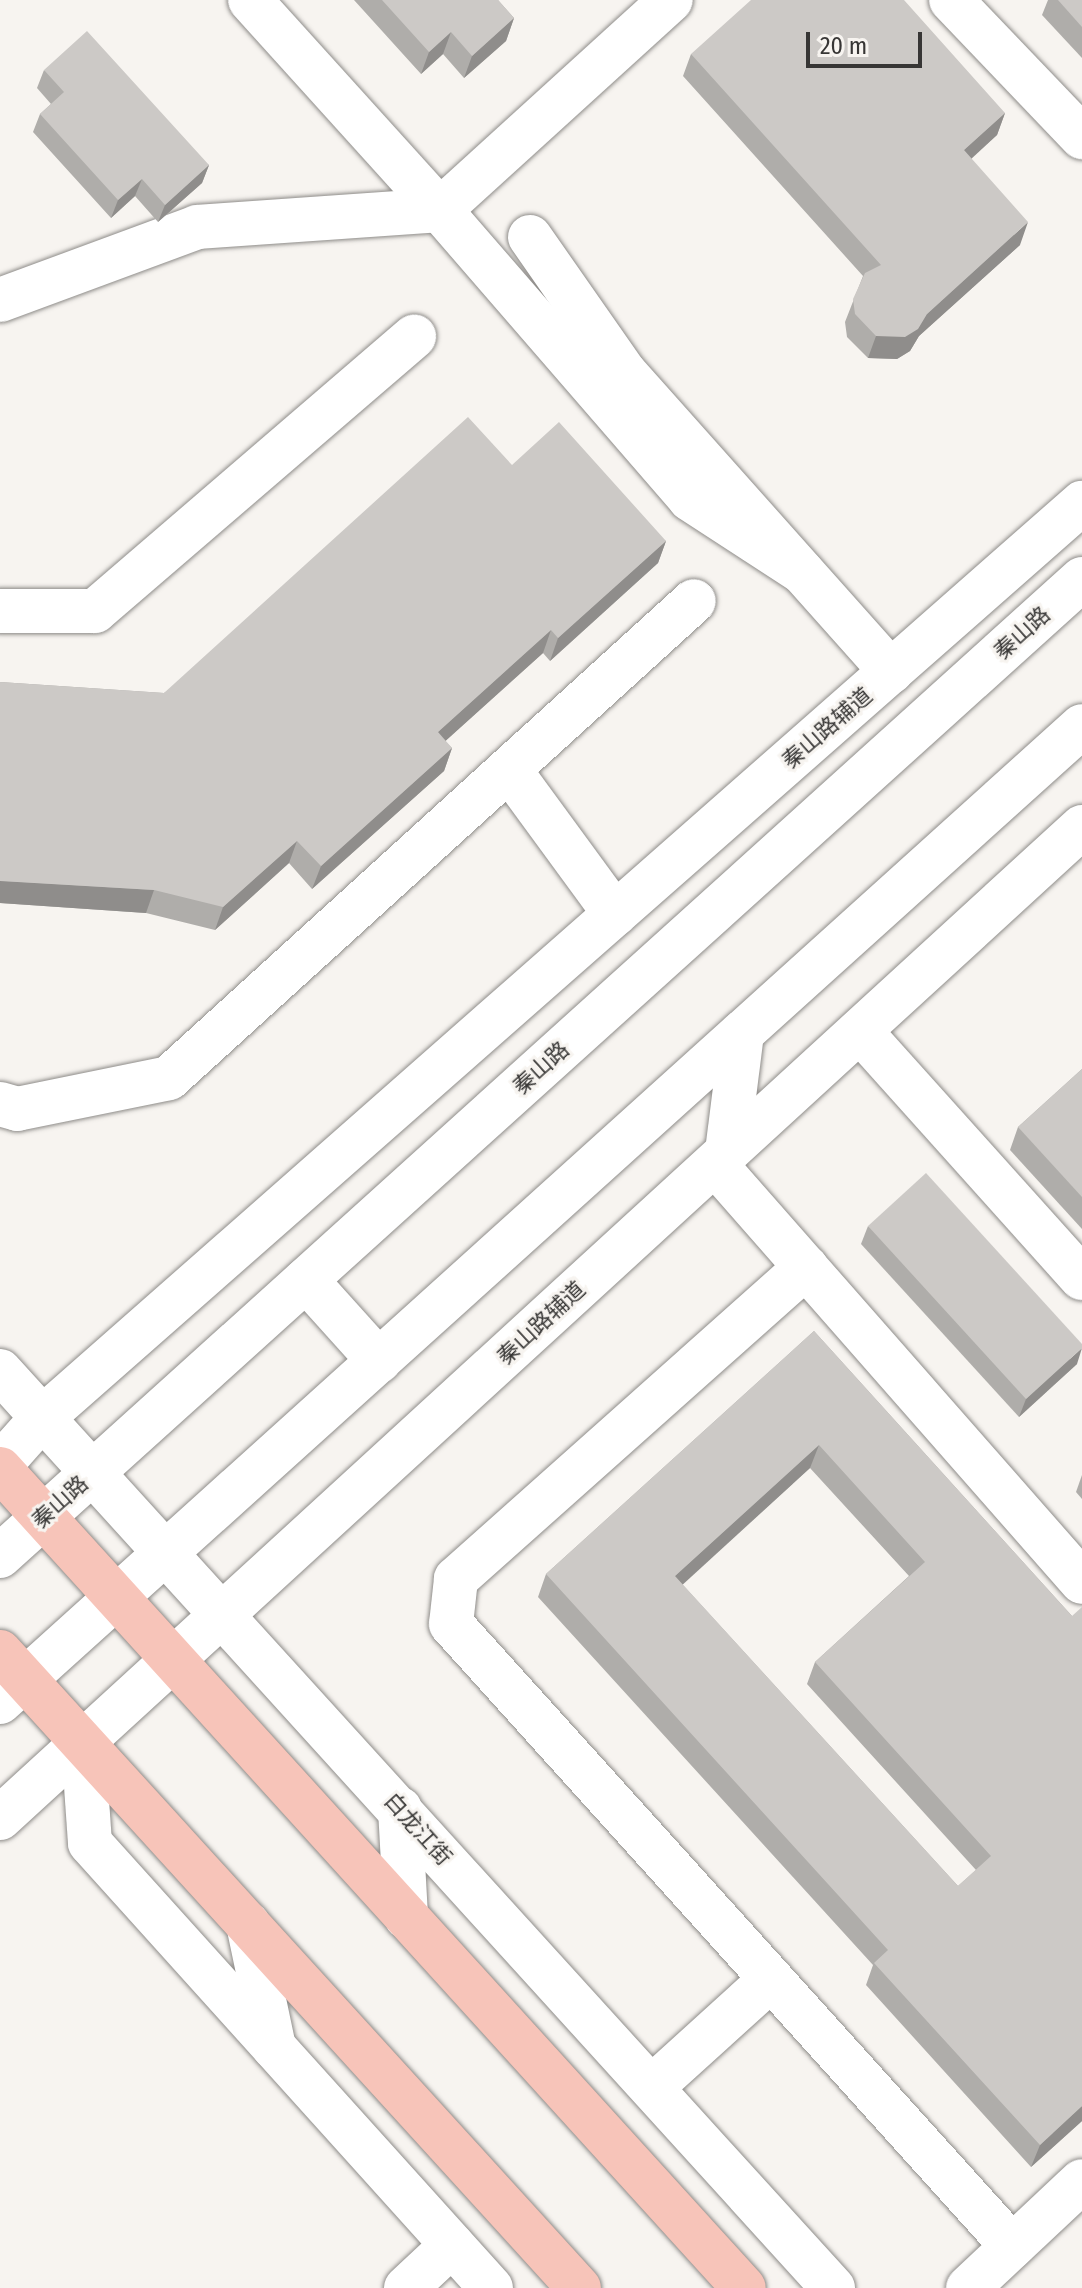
<!DOCTYPE html>
<html>
<head>
<meta charset="utf-8">
<style>
  body { margin:0 }
  #map { position:relative; width:1082px; height:2288px; overflow:hidden; background:#f7f4f0; font-family:"Fira Sans Condensed","Noto Sans SC",sans-serif }
  div>[style] { position:absolute }
  .roads { filter:drop-shadow(0 0 2px #8e8c89) drop-shadow(0 0 2px #8e8c89) }
  .minor>* { height:44px; margin:-22px; padding:0 22px; transform-origin:22px; border-radius:22px; background:#fff }
  .major>* { height:44px; margin:-22px; padding:0 22px; transform-origin:22px; border-radius:22px; background:#f7c4b9 }
  .wall>* { inset:0; background:#afadaa }
  .shaded-wall>* { inset:0; background:#8f8d8b }
  .building>* { inset:0; background:#ccc9c6 }
  span { translate:-50% -50%; white-space:nowrap; text-align:center; line-height:1.15; -webkit-text-stroke:6px #f7f4f0; paint-order:stroke }
  .street-label { font-size:22px; color:#373635 }
  .scale { position:absolute; left:806px; top:32px; width:116px; height:36px; box-sizing:border-box; border:4px solid #373635; border-top:0; padding-left:10px; font-size:24px; line-height:28px; white-space:nowrap; color:#373635; -webkit-text-stroke:6px #f7f4f0; paint-order:stroke }
</style>
</head>
<body>
<div id="map">
  <div class="roads">
    <div class="minor">
      <i style="left:250px;top:0;width:283px;rotate:47.9deg"></i>
      <i style="left:440px;top:210px;width:382px;rotate:49.1deg"></i>
      <i style="left:690px;top:499px;width:134px;rotate:33.1deg"></i>
      <i style="left:951px;top:0;width:190px;rotate:46.3deg"></i>
      <i style="left:530px;top:237px;width:166px;rotate:55.1deg"></i>
      <i style="left:625px;top:373px;width:400px;rotate:48.3deg"></i>
      <i style="left:0;top:300px;width:210px;rotate:-20.3deg"></i>
      <i style="left:197px;top:227px;width:244px;rotate:-4deg"></i>
      <i style="left:440px;top:210px;width:312px;rotate:-42.3deg"></i>
      <i style="left:0;top:611px;width:95px"></i>
      <i style="left:95px;top:611px;width:421px;rotate:-40.7deg"></i>
      <i style="left:511px;top:772px;width:176px;rotate:53.8deg"></i>
      <i style="left:860px;top:1031px;width:332px;rotate:48.1deg"></i>
      <i style="left:0;top:1104px;width:18px;rotate:16deg"></i>
      <i style="left:17px;top:1109px;width:155px;rotate:-11.5deg"></i>
      <i style="left:169px;top:1078px;width:709px;rotate:-42.26deg"></i>
      <i style="left:727px;top:1152px;width:120px;rotate:-82.8deg"></i>
      <i style="left:715px;top:1164px;width:556px;rotate:48.72deg"></i>
      <i style="left:806px;top:1267px;width:469px;rotate:138.3deg"></i>
      <i style="left:456px;top:1579px;width:45px;rotate:96.3deg"></i>
      <i style="left:451px;top:1624px;width:838px;rotate:47.95deg"></i>
      <i style="left:306px;top:1280px;width:109px;rotate:48deg"></i>
      <i style="left:0;top:1371px;width:1239px;rotate:47.75deg"></i>
      <i style="left:0;top:1465px;width:62px;rotate:-48.3deg"></i>
      <i style="left:41px;top:1419px;width:1387px;rotate:-41.35deg"></i>
      <i style="left:0;top:1556px;width:1458px;rotate:-42.08deg"></i>
      <i style="left:0;top:1702px;width:1457px;rotate:-42.05deg"></i>
      <i style="left:83px;top:1743px;width:100px;rotate:86deg"></i>
      <i style="left:90px;top:1843px;width:599px;rotate:47.98deg"></i>
      <i style="left:400px;top:1809px;width:108px;rotate:86.8deg"></i>
      <i style="left:0;top:1818px;width:1467px;rotate:-42.49deg"></i>
      <i style="left:248px;top:1924px;width:126px;rotate:78.1deg"></i>
      <i style="left:652px;top:2087px;width:161px;rotate:-42.2deg"></i>
      <i style="left:406px;top:2288px;width:63px;rotate:-43.1deg"></i>
      <i style="left:968px;top:2288px;width:156px;rotate:-43.2deg"></i>
    </div>
    <div class="major">
      <i style="left:0;top:1469px;width:1106px;rotate:47.75deg"></i>
      <i style="left:0;top:1652px;width:860px;rotate:47.69deg"></i>
    </div>
  </div>
  <div class="wall">
    <i style="clip-path:polygon(354px 0,498px 0,514px 18px,506px 41px,464px 78px,443px 54px,421px 74px)"></i>
    <i style="clip-path:polygon(1048px 0,1082px 0,1082px 58px,1042px 15px)"></i>
    <i style="clip-path:polygon(691px 54px,1005px 113px,997px 135px,971px 158px,1020px 245px,919px 336px,910px 351px,897px 359px,868px 358px,847px 337px,845px 322px,863px 276px,683px 76px)"></i>
    <i style="clip-path:polygon(44px 70px,209px 165px,202px 183px,158px 222px,135px 196px,111px 218px,33px 132px,40px 114px,51px 104px,37px 88px)"></i>
    <i style="clip-path:polygon(512px 465px,666px 541px,658px 563px,550px 661px,543px 653px,445px 741px,452px 748px,444px 771px,312px 889px,289px 863px,215px 930px,146px 913px,0 903px,0 682px,164px 693px)"></i>
    <i style="clip-path:polygon(1082px 1069px,1082px 1229px,1010px 1150px,1018px 1127px)"></i>
    <i style="clip-path:polygon(868px 1226px,1077px 1364px,1019px 1417px,861px 1244px)"></i>
    <i style="clip-path:polygon(evenodd,814px 1331px,1072px 1616px,1082px 2121px,1031px 2167px,866px 1985px,873px 1965px,538px 1597px,546px 1574px,814px 1331px,810px 1468px,909px 1576px,815px 1662px,807px 1684px,976px 1870px,958px 1886px,682px 1584px,810px 1468px)"></i>
    <i style="clip-path:polygon(1082px 1475px,1082px 1499px,1076px 1492px)"></i>
  </div>
  <div class="shaded-wall">
    <i style="clip-path:polygon(514px 18px,506px 41px,464px 78px,472px 56px)"></i>
    <i style="clip-path:polygon(451px 32px,443px 54px,421px 74px,429px 52px)"></i>
    <i style="clip-path:polygon(1005px 113px,997px 135px,956px 173px,964px 150px)"></i>
    <i style="clip-path:polygon(209px 165px,202px 183px,158px 222px,165px 205px)"></i>
    <i style="clip-path:polygon(142px 179px,135px 196px,111px 218px,118px 200px)"></i>
    <i style="clip-path:polygon(1028px 222px,1020px 245px,919px 336px,910px 351px,897px 359px,868px 358px,876px 336px,927px 314px)"></i>
    <i style="clip-path:polygon(666px 541px,658px 563px,550px 661px,558px 638px)"></i>
    <i style="clip-path:polygon(551px 630px,543px 653px,430px 755px,438px 732px)"></i>
    <i style="clip-path:polygon(452px 748px,444px 771px,312px 889px,321px 866px)"></i>
    <i style="clip-path:polygon(297px 841px,289px 863px,215px 930px,223px 907px)"></i>
    <i style="clip-path:polygon(0 881px,5px 881px,154px 890px,146px 913px,0 903px)"></i>
    <i style="clip-path:polygon(1082px 1348px,1077px 1364px,1019px 1417px,1026px 1399px)"></i>
    <i style="clip-path:polygon(819px 1445px,810px 1468px,667px 1599px,675px 1576px)"></i>
    <i style="clip-path:polygon(1082px 2106px,1082px 2121px,1031px 2167px,1040px 2145px)"></i>
  </div>
  <div class="building">
    <i style="clip-path:polygon(382px 0,498px 0,514px 18px,472px 56px,451px 32px,429px 52px)"></i>
    <i style="clip-path:polygon(751px 0,904px 0,1005px 113px,964px 150px,1028px 222px,927px 314px,918px 329px,905px 337px,876px 336px,855px 314px,853px 299px,865px 273px,881px 265px,691px 54px)"></i>
    <i style="clip-path:polygon(1058px 0,1082px 0,1082px 27px)"></i>
    <i style="clip-path:polygon(87px 31px,209px 165px,165px 205px,142px 179px,118px 200px,40px 114px,64px 92px,44px 70px)"></i>
    <i style="clip-path:polygon(468px 417px,512px 465px,559px 422px,666px 541px,558px 638px,551px 630px,438px 732px,452px 748px,321px 866px,297px 841px,223px 907px,154px 890px,0 881px,0 682px,164px 693px)"></i>
    <i style="clip-path:polygon(1082px 1069px,1082px 1197px,1018px 1127px)"></i>
    <i style="clip-path:polygon(926px 1173px,1082px 1344px,1082px 1348px,1026px 1399px,868px 1226px)"></i>
    <i style="clip-path:polygon(evenodd,814px 1331px,1072px 1616px,1082px 1607px,1082px 2106px,1040px 2145px,874px 1963px,888px 1950px,546px 1574px,814px 1331px,819px 1445px,925px 1562px,815px 1662px,991px 1856px,958px 1886px,675px 1576px,819px 1445px)"></i>
  </div>
  <div class="street-label">
    <span style="left:1022px;top:633px;rotate:-42deg">秦山路</span>
    <span style="left:827px;top:728px;rotate:-41deg">秦山路辅道</span>
    <span style="left:541px;top:1068px;rotate:-42deg">秦山路</span>
    <span style="left:541px;top:1323px;rotate:-43deg">秦山路辅道</span>
    <span style="left:60px;top:1502px;rotate:-42deg">秦山路</span>
    <span style="left:418px;top:1829px;rotate:48deg">白龙江街</span>
  </div>
  <div class="scale">20 m</div>
</div>
</body>
</html>
